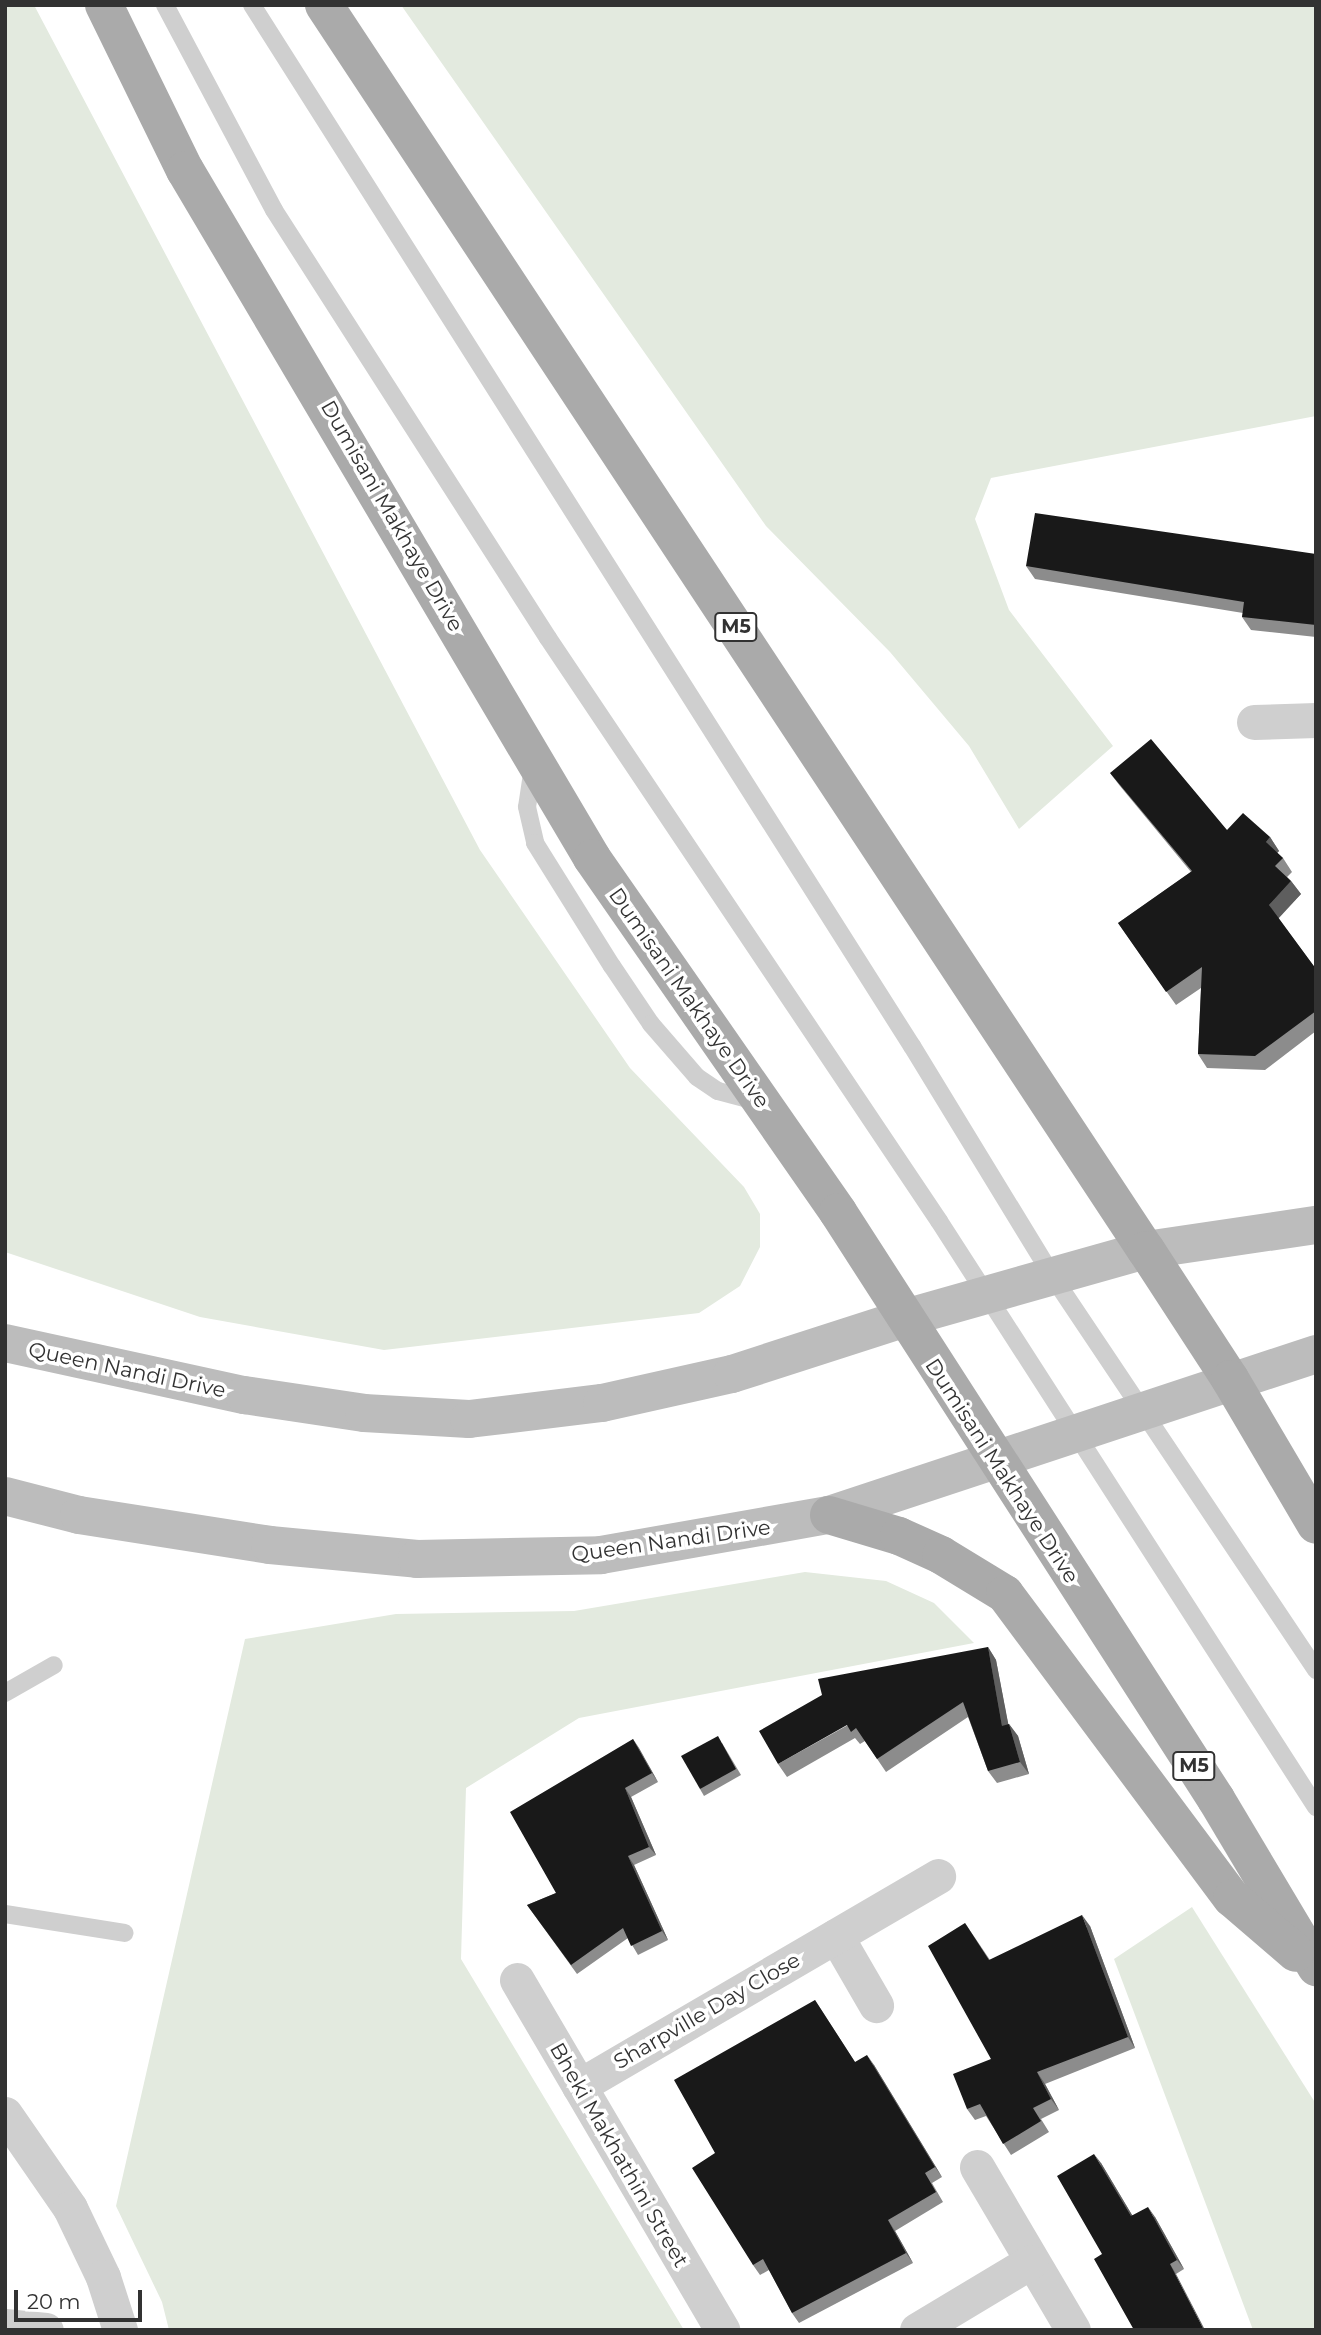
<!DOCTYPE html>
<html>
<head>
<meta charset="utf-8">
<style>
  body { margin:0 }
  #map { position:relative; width:1321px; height:2335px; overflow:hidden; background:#fff; font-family:Montserrat,sans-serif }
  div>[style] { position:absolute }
  .green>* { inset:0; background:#e3eadf }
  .service>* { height:18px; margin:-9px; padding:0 9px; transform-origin:9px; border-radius:9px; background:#cfcfcf }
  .minor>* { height:35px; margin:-17.5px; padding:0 17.5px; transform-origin:17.5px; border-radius:17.5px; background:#cfcfcf }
  .secondary>* { height:38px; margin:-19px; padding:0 19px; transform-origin:19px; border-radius:19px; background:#bcbcbc }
  .primary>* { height:38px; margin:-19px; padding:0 19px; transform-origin:19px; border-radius:19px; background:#aaa }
  .wall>* { inset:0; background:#8c8c8c }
  .shaded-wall>* { inset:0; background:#5e5e5e }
  .building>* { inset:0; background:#191919 }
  span { translate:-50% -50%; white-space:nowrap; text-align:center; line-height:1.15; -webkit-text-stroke:7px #fff; paint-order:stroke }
  .shield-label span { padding:2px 5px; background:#fff; border:2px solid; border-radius:5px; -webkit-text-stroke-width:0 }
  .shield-label { font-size:19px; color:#323232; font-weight:700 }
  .street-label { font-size:21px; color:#323232 }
  .frame { position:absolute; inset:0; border:7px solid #323232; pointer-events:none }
  .scale { position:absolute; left:14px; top:2290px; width:128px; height:32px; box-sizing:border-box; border:4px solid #323232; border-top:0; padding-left:9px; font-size:21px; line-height:24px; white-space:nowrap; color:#323232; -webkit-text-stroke:5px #fff; paint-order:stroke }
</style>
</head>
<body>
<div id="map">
  <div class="green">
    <i style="clip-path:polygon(5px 5px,34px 5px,480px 850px,630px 1068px,744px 1187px,760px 1214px,760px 1247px,740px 1286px,699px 1313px,384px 1350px,200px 1317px,5px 1252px)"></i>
    <i style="clip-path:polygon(401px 5px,1316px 5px,1316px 416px,991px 478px,975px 519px,1009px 610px,1113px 746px,1019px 829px,969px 746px,890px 652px,766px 526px)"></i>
    <i style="clip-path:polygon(805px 1572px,886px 1581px,934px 1603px,974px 1643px,579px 1718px,466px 1788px,461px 1959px,684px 2330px,169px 2330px,162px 2302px,116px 2206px,245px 1639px,396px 1614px,574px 1611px)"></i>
    <i style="clip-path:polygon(1192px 1907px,1316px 2104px,1316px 2330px,1253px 2330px,1114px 1959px)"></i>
  </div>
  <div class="service">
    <i style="left:165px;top:5px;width:232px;rotate:62deg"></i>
    <i style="left:274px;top:210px;width:508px;rotate:57.37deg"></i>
    <i style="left:548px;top:638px;width:702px;rotate:56.15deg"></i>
    <i style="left:939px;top:1221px;width:697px;rotate:57.25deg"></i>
    <i style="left:252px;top:5px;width:1233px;rotate:57.63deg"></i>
    <i style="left:912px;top:1046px;width:271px;rotate:58.6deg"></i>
    <i style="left:1053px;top:1277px;width:473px;rotate:56.2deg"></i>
    <i style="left:533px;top:767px;width:40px;rotate:98.5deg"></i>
    <i style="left:527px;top:807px;width:37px;rotate:77deg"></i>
    <i style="left:535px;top:843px;width:145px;rotate:58deg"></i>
    <i style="left:612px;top:966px;width:70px;rotate:56.1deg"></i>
    <i style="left:651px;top:1024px;width:70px;rotate:49deg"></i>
    <i style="left:697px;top:1077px;width:25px;rotate:34deg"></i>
    <i style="left:718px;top:1091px;width:38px;rotate:15deg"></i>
    <i style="left:5px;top:1693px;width:56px;rotate:-29.7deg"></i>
    <i style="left:5px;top:1914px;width:121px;rotate:9deg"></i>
  </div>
  <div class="minor">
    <i style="left:1254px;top:722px;width:62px;rotate:-1.8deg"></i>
    <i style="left:836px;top:1936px;width:80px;rotate:59.9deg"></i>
    <i style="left:517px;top:1980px;width:406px;rotate:59.6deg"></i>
    <i style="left:579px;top:2086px;width:416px;rotate:-30.3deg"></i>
    <i style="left:5px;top:2114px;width:114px;rotate:55.3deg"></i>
    <i style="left:70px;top:2208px;width:76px;rotate:64.4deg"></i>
    <i style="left:103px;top:2277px;width:56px;rotate:72.2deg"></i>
    <i style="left:977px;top:2167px;width:189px;rotate:59.5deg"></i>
    <i style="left:5px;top:2326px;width:41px;rotate:5.6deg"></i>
    <i style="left:917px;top:2330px;width:132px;rotate:-31deg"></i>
  </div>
  <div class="secondary">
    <i style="left:5px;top:1343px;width:245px;rotate:12.3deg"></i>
    <i style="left:244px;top:1395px;width:121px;rotate:8.5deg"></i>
    <i style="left:364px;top:1413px;width:105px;rotate:3.3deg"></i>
    <i style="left:469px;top:1419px;width:134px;rotate:-6.9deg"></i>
    <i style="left:602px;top:1403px;width:133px;rotate:-12.6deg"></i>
    <i style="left:732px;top:1374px;width:182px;rotate:-17.9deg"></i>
    <i style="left:905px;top:1318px;width:250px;rotate:-15.8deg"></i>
    <i style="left:1146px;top:1250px;width:172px;rotate:-8.4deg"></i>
    <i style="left:5px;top:1496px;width:76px;rotate:14.4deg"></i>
    <i style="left:79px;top:1515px;width:193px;rotate:8.9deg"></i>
    <i style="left:270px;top:1545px;width:148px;rotate:5.4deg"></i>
    <i style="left:417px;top:1559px;width:184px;rotate:-1.2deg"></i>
    <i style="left:601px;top:1555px;width:231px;rotate:-10deg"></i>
    <i style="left:829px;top:1515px;width:513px;rotate:-18.29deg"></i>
  </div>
  <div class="primary">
    <i style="left:104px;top:5px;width:184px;rotate:63.9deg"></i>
    <i style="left:185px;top:170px;width:799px;rotate:59.39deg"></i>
    <i style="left:592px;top:858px;width:431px;rotate:55.2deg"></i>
    <i style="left:838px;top:1212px;width:698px;rotate:57.22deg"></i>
    <i style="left:1216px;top:1799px;width:196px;rotate:59.2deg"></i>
    <i style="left:324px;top:5px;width:1492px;rotate:56.57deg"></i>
    <i style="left:1146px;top:1250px;width:154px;rotate:56.9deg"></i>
    <i style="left:1230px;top:1379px;width:169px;rotate:59.5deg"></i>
    <i style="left:829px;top:1515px;width:73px;rotate:16.7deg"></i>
    <i style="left:899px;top:1536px;width:46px;rotate:24.3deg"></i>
    <i style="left:941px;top:1555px;width:75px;rotate:31.4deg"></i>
    <i style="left:1005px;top:1594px;width:379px;rotate:53.3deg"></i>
    <i style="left:1232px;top:1898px;width:84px;rotate:40.7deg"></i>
  </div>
  <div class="wall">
    <i style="clip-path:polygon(1316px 554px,1316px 637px,1251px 630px,1242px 617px,1243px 613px,1035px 579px,1026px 566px)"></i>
    <i style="clip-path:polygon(1110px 773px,1227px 830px,1270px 837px,1279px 851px,1277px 853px,1283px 858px,1292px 872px,1287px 877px,1291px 881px,1301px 894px,1278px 918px,1316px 969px,1316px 1031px,1265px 1070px,1207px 1068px,1198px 1054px,1201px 988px,1176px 1005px,1118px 923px,1191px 872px,1120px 786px)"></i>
    <i style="clip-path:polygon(988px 1647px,996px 1660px,1008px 1724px,1009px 1724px,1018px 1736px,1029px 1774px,997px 1783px,988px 1771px,968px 1717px,886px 1772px,865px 1741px,860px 1744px,855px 1738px,787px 1777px,778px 1764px)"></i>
    <i style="clip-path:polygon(633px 1739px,658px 1782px,631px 1797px,656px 1855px,634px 1865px,668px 1940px,638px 1955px,628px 1938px,577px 1974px,527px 1905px,556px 1893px)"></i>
    <i style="clip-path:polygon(722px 1743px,741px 1775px,704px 1796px,700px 1789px)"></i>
    <i style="clip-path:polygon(965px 1923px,990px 1960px,1090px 1926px,1135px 2048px,1045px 2084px,1059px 2110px,1041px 2119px,1049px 2132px,1011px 2155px,986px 2116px,975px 2120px,967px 2109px,991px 2059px)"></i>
    <i style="clip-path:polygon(815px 2000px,855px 2062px,874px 2065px,942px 2177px,932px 2183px,943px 2202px,895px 2231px,913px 2263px,799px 2323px,792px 2313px,769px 2270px,760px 2275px,753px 2265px,715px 2153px)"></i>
    <i style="clip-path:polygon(1101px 2163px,1132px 2215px,1155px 2217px,1184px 2269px,1176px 2274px,1102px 2254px)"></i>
  </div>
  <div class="shaded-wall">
    <i style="clip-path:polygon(1270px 837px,1279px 851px,1275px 855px,1266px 842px)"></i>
    <i style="clip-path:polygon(1291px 881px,1301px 894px,1278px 919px,1269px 905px)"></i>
    <i style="clip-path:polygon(988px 1647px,996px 1660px,1011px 1738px,1002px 1726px)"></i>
    <i style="clip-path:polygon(1009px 1724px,1018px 1736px,1029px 1774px,1020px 1762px)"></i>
    <i style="clip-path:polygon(633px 1739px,639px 1748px,658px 1782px,652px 1773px)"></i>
    <i style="clip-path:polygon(625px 1788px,631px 1797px,656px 1855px,649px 1847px)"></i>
    <i style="clip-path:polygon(628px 1856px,634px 1865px,668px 1940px,662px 1931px)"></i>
    <i style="clip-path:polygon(1082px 1915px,1090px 1926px,1135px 2048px,1128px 2037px)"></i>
    <i style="clip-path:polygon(867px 2055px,874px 2065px,942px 2177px,935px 2167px)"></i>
    <i style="clip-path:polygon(1037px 2072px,1045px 2084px,1059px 2110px,1051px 2099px)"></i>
    <i style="clip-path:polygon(1094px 2154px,1101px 2163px,1138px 2225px,1131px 2216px)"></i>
    <i style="clip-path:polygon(1148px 2207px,1155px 2217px,1184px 2269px,1177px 2260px)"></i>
    <i style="clip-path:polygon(888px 2220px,895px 2231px,913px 2263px,906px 2253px)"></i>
    <i style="clip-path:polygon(1170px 2264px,1176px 2274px,1205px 2330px,1204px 2330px)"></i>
  </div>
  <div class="building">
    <i style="clip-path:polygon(1035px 513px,1316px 554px,1316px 625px,1242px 617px,1244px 602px,1026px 566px)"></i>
    <i style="clip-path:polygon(1151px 739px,1227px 830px,1243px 813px,1270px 837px,1266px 842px,1283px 858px,1275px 866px,1291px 881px,1269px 905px,1316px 969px,1316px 1011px,1255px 1056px,1198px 1054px,1202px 967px,1166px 992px,1118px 923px,1192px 871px,1110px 773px)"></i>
    <i style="clip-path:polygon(988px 1647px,1002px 1726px,1009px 1724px,1020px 1762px,988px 1771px,963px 1702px,877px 1759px,856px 1728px,851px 1732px,847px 1725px,778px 1764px,759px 1731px,822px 1695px,818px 1679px)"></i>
    <i style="clip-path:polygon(718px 1736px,736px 1769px,700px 1789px,681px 1756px)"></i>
    <i style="clip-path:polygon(633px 1739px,652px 1773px,625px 1788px,649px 1847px,628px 1856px,662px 1931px,631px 1946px,623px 1928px,571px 1965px,527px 1905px,556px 1893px,510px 1812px)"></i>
    <i style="clip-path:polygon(1082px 1915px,1128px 2037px,1037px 2072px,1051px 2099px,1033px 2108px,1041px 2121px,1003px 2144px,980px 2104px,967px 2109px,953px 2074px,991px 2059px,928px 1946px,965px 1923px,989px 1960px)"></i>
    <i style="clip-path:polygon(815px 2000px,855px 2062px,867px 2055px,935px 2167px,925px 2173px,936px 2192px,888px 2220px,906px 2253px,792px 2313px,763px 2259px,753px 2265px,692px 2168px,715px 2153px,674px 2080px)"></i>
    <i style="clip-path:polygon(1094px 2154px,1131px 2216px,1148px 2207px,1177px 2260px,1170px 2264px,1204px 2330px,1134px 2330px,1094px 2259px,1102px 2254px,1057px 2176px)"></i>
  </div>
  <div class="shield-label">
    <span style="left:736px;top:627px">M5</span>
    <span style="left:1194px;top:1766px">M5</span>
  </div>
  <div class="street-label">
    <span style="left:392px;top:516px;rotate:60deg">Dumisani Makhaye Drive</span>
    <span style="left:689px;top:998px;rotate:55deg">Dumisani Makhaye Drive</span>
    <span style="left:127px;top:1370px;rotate:12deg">Queen Nandi Drive</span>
    <span style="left:1002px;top:1471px;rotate:57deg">Dumisani Makhaye Drive</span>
    <span style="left:671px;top:1541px;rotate:-8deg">Queen Nandi Drive</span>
    <span style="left:707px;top:2011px;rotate:-30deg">Sharpville Day Close</span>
    <span style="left:619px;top:2155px;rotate:60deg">Bheki Makhathini Street</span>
  </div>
  <div class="frame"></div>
  <div class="scale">20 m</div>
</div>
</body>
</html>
